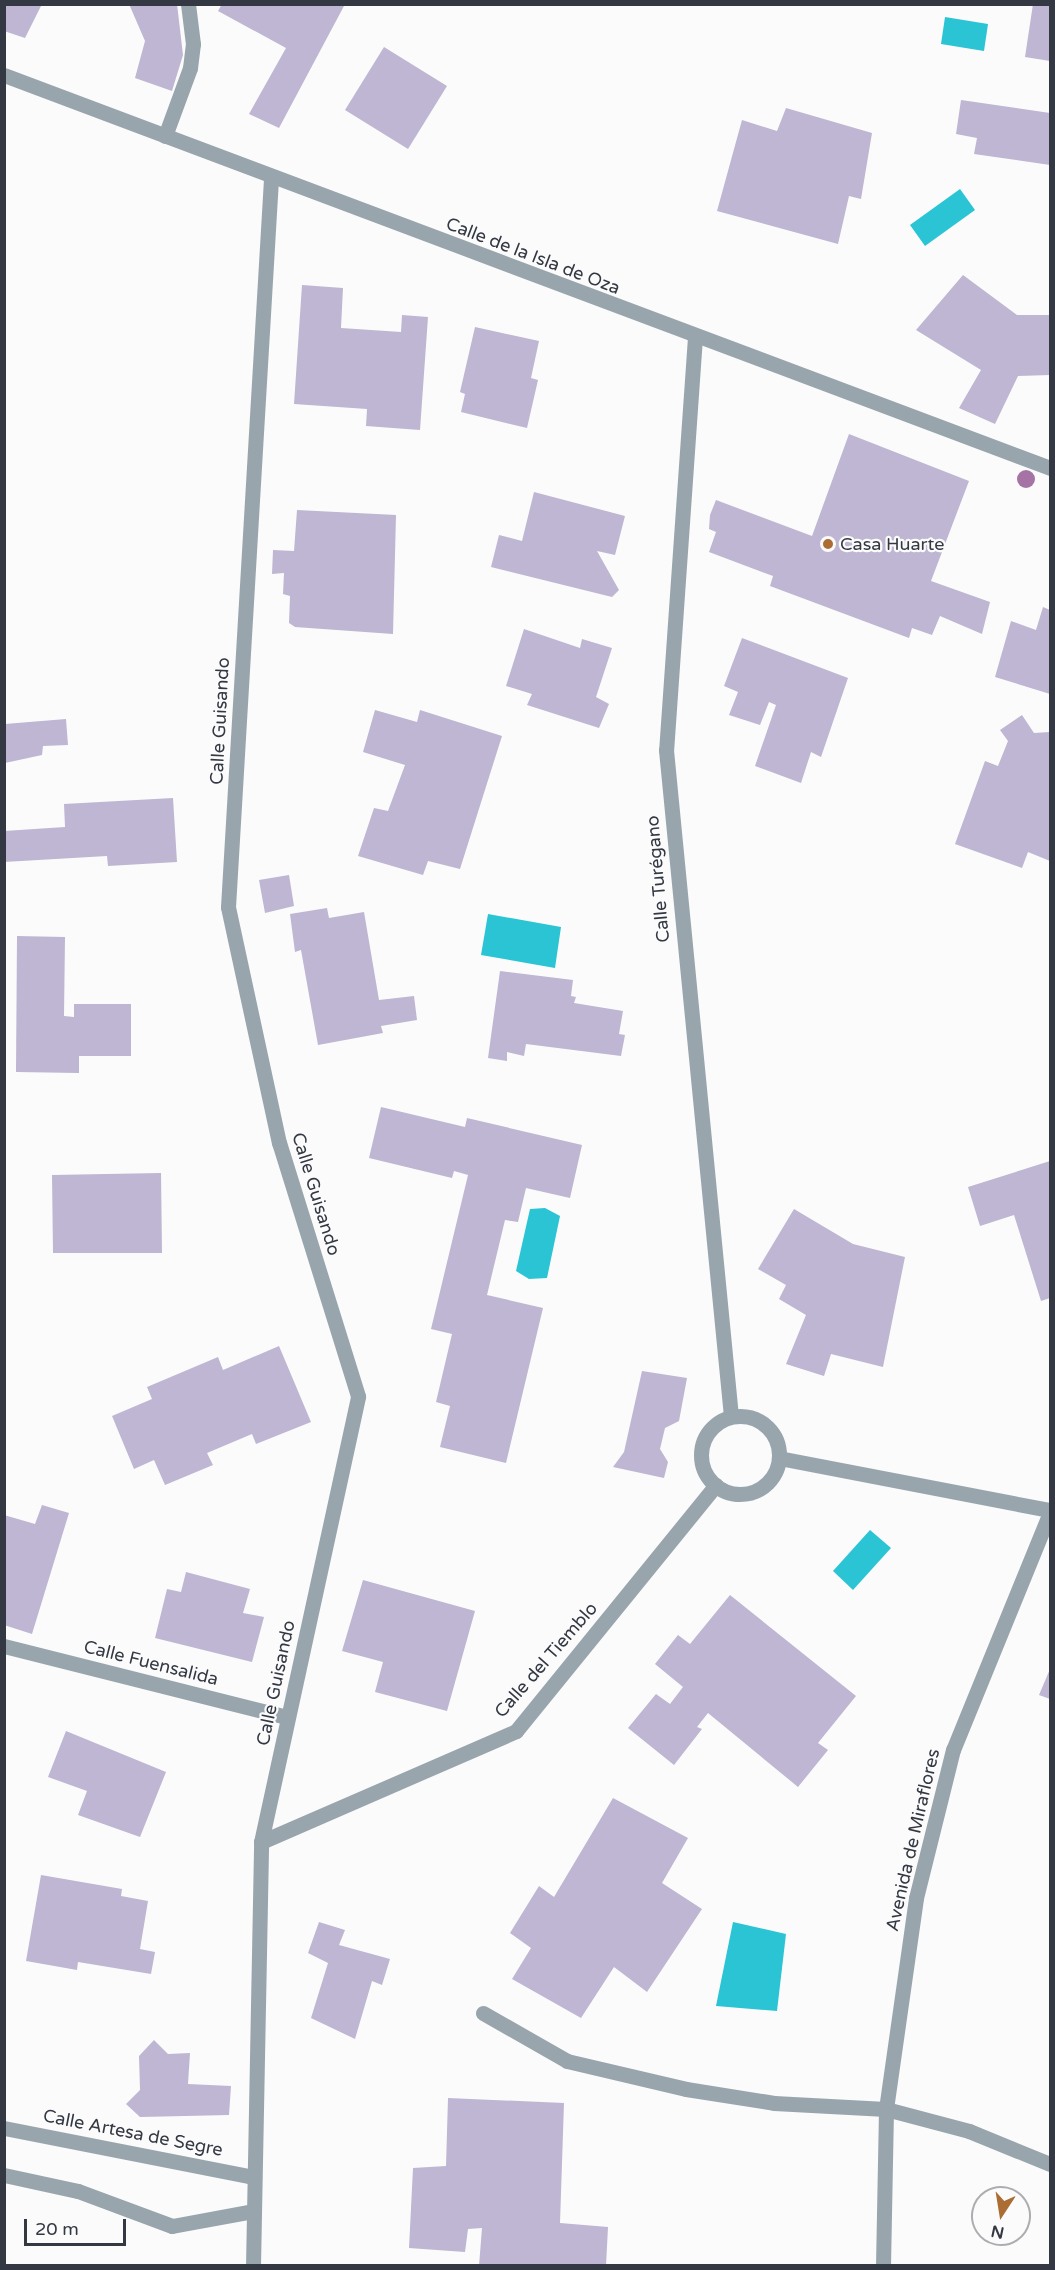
<!DOCTYPE html>
<html>
<head>
<meta charset="utf-8">
<style>
  body { margin:0 }
  #map { position:relative; width:1055px; height:2270px; overflow:hidden; background:#fbfbfb; font-family:"Varela Round",sans-serif }
  div>[style] { position:absolute }
  .water>* { inset:0; background:#2ac4d4 }
  .building>* { inset:0; background:#beb6d2 }
  .minor>* { height:15px; margin:-7.5px; padding:0 7.5px; transform-origin:7.5px; border-radius:7.5px; background:#99a5ad }
  .minor>.ring { margin:-7.5px; padding:0; box-sizing:content-box; background:none; border:15px solid #99a5ad; border-radius:50% }
  .trees>* { width:18px; height:18px; margin:-9px; border-radius:50%; background:#a574a5 }
  .dots>* { width:16px; height:16px; translate:-50% -50%; box-sizing:border-box; border:3px solid #fbfbfb; border-radius:50% }
  span { translate:-50% -50%; white-space:nowrap; text-align:center; line-height:1.15; -webkit-text-stroke:4.5px #fbfbfb; paint-order:stroke }
  .street-label { font-size:18px; color:#333843 }
  .poi-label { font-size:18px; color:#333843 }
  .left { translate:0 -50%; text-align:left }
  .frame { position:absolute; inset:0; border:6px solid #333843; pointer-events:none }
  .north { position:absolute; left:971px; top:2186px; width:60px; height:60px; box-sizing:border-box; background:#fbfbfb; border:2px solid #abadb1; border-radius:50%; rotate:192deg; font-size:16px; font-weight:700; line-height:24px; text-align:center; color:#333843 }
  .north::after { content:''; display:block; margin:auto; width:21px; height:27px; background:#ab6d33; clip-path:polygon(50% 0,100% 100%,50% 72%,0 100%) }
  .scale { position:absolute; left:24px; top:2219px; width:102px; height:27px; box-sizing:border-box; border:3px solid #333843; border-top:0; padding-left:8px; font-size:18px; line-height:21px; white-space:nowrap; color:#333843; -webkit-text-stroke:4px #fbfbfb; paint-order:stroke }
</style>
</head>
<body>
<div id="map">
  <div class="water">
    <i style="clip-path:polygon(945px 17px,988px 24px,984px 51px,941px 44px)"></i>
    <i style="clip-path:polygon(960px 189px,975px 210px,925px 246px,910px 225px)"></i>
    <i style="clip-path:polygon(488px 914px,561px 927px,555px 968px,481px 955px)"></i>
    <i style="clip-path:polygon(545px 1208px,560px 1216px,547px 1278px,529px 1279px,516px 1271px,530px 1209px)"></i>
    <i style="clip-path:polygon(870px 1530px,891px 1548px,853px 1590px,833px 1571px)"></i>
    <i style="clip-path:polygon(733px 1922px,786px 1934px,777px 2011px,716px 2006px)"></i>
  </div>
  <div class="building">
    <i style="clip-path:polygon(4px 4px,42px 4px,25px 38px,4px 31px)"></i>
    <i style="clip-path:polygon(129px 4px,177px 4px,183px 55px,172px 91px,135px 78px,145px 41px)"></i>
    <i style="clip-path:polygon(222px 4px,344px 6px,279px 128px,249px 114px,286px 48px,218px 11px)"></i>
    <i style="clip-path:polygon(1033px 4px,1050px 4px,1050px 61px,1025px 57px)"></i>
    <i style="clip-path:polygon(384px 47px,447px 86px,408px 149px,345px 110px)"></i>
    <i style="clip-path:polygon(961px 100px,1050px 113px,1050px 165px,974px 154px,977px 138px,956px 134px)"></i>
    <i style="clip-path:polygon(786px 108px,872px 133px,861px 199px,849px 196px,838px 244px,717px 211px,742px 120px,777px 131px)"></i>
    <i style="clip-path:polygon(963px 275px,1017px 315px,1050px 315px,1050px 375px,1018px 376px,995px 424px,959px 408px,981px 370px,916px 330px)"></i>
    <i style="clip-path:polygon(302px 285px,343px 288px,341px 328px,401px 332px,402px 315px,428px 317px,420px 430px,366px 426px,367px 409px,294px 404px)"></i>
    <i style="clip-path:polygon(475px 327px,539px 341px,531px 378px,538px 380px,527px 428px,461px 412px,465px 394px,460px 392px)"></i>
    <i style="clip-path:polygon(849px 434px,969px 481px,931px 581px,990px 602px,982px 634px,940px 616px,932px 635px,912px 628px,909px 638px,770px 586px,773px 576px,709px 552px,716px 532px,709px 529px,710px 515px,716px 500px,812px 536px)"></i>
    <i style="clip-path:polygon(534px 492px,625px 516px,615px 555px,597px 551px,619px 590px,612px 597px,491px 567px,499px 535px,522px 541px)"></i>
    <i style="clip-path:polygon(297px 510px,396px 515px,393px 634px,295px 627px,289px 623px,290px 596px,283px 594px,284px 573px,272px 574px,273px 550px,294px 551px)"></i>
    <i style="clip-path:polygon(1043px 607px,1050px 610px,1050px 694px,995px 677px,1011px 621px,1036px 630px)"></i>
    <i style="clip-path:polygon(524px 629px,580px 648px,582px 639px,612px 648px,596px 697px,609px 704px,599px 728px,527px 705px,532px 694px,506px 686px)"></i>
    <i style="clip-path:polygon(742px 638px,848px 678px,821px 757px,811px 752px,801px 783px,755px 766px,776px 705px,769px 702px,760px 725px,729px 715px,738px 692px,724px 686px)"></i>
    <i style="clip-path:polygon(375px 710px,417px 722px,420px 710px,502px 736px,460px 869px,428px 861px,423px 875px,358px 856px,374px 808px,388px 811px,405px 765px,363px 752px)"></i>
    <i style="clip-path:polygon(1022px 715px,1034px 733px,1050px 732px,1050px 861px,1028px 852px,1022px 868px,955px 844px,985px 761px,998px 766px,1008px 741px,1000px 730px)"></i>
    <i style="clip-path:polygon(66px 719px,68px 745px,43px 746px,42px 755px,5px 763px,5px 724px)"></i>
    <i style="clip-path:polygon(173px 798px,177px 862px,108px 866px,107px 856px,4px 862px,4px 831px,65px 827px,64px 804px)"></i>
    <i style="clip-path:polygon(289px 875px,294px 906px,265px 913px,259px 880px)"></i>
    <i style="clip-path:polygon(327px 908px,329px 918px,364px 912px,379px 1000px,414px 996px,417px 1020px,381px 1026px,383px 1033px,318px 1045px,301px 950px,295px 952px,290px 914px)"></i>
    <i style="clip-path:polygon(17px 936px,65px 937px,64px 1016px,74px 1017px,74px 1004px,131px 1004px,131px 1056px,79px 1056px,79px 1073px,16px 1072px)"></i>
    <i style="clip-path:polygon(500px 971px,573px 980px,571px 996px,576px 997px,574px 1003px,623px 1011px,619px 1034px,625px 1035px,621px 1056px,526px 1044px,524px 1056px,507px 1052px,507px 1061px,488px 1058px)"></i>
    <i style="clip-path:polygon(381px 1107px,465px 1127px,467px 1118px,582px 1145px,570px 1198px,526px 1188px,518px 1222px,505px 1220px,487px 1295px,543px 1308px,506px 1463px,440px 1447px,450px 1406px,436px 1402px,452px 1334px,431px 1329px,468px 1175px,454px 1171px,452px 1178px,369px 1158px)"></i>
    <i style="clip-path:polygon(1050px 1161px,1050px 1298px,1041px 1301px,1014px 1215px,980px 1226px,968px 1187px)"></i>
    <i style="clip-path:polygon(161px 1173px,162px 1253px,53px 1253px,52px 1175px)"></i>
    <i style="clip-path:polygon(794px 1209px,853px 1244px,905px 1257px,883px 1367px,831px 1354px,824px 1376px,786px 1364px,806px 1315px,779px 1299px,786px 1285px,758px 1269px)"></i>
    <i style="clip-path:polygon(279px 1346px,311px 1422px,256px 1444px,252px 1434px,207px 1453px,213px 1465px,165px 1485px,154px 1460px,134px 1469px,112px 1416px,152px 1399px,147px 1387px,218px 1357px,223px 1370px)"></i>
    <i style="clip-path:polygon(642px 1371px,687px 1378px,679px 1421px,665px 1428px,660px 1449px,668px 1462px,664px 1478px,613px 1467px,624px 1452px)"></i>
    <i style="clip-path:polygon(42px 1505px,69px 1513px,32px 1634px,4px 1625px,4px 1515px,35px 1524px)"></i>
    <i style="clip-path:polygon(186px 1572px,250px 1589px,243px 1613px,264px 1617px,252px 1662px,155px 1638px,167px 1589px,181px 1592px)"></i>
    <i style="clip-path:polygon(363px 1580px,475px 1611px,447px 1711px,375px 1692px,383px 1662px,342px 1651px)"></i>
    <i style="clip-path:polygon(730px 1595px,856px 1696px,818px 1743px,828px 1750px,798px 1787px,708px 1713px,697px 1727px,702px 1729px,674px 1765px,628px 1728px,656px 1694px,670px 1704px,683px 1687px,655px 1664px,678px 1635px,690px 1644px)"></i>
    <i style="clip-path:polygon(1050px 1669px,1050px 1699px,1039px 1695px)"></i>
    <i style="clip-path:polygon(66px 1731px,166px 1772px,140px 1837px,78px 1815px,87px 1791px,48px 1777px)"></i>
    <i style="clip-path:polygon(613px 1798px,688px 1838px,662px 1883px,702px 1909px,647px 1992px,614px 1967px,581px 2018px,512px 1979px,531px 1948px,510px 1933px,539px 1886px,554px 1897px)"></i>
    <i style="clip-path:polygon(41px 1875px,122px 1889px,121px 1896px,148px 1901px,140px 1949px,155px 1952px,151px 1974px,78px 1962px,77px 1970px,26px 1961px)"></i>
    <i style="clip-path:polygon(319px 1922px,345px 1930px,339px 1945px,390px 1959px,382px 1985px,372px 1981px,355px 2039px,311px 2018px,328px 1963px,308px 1953px)"></i>
    <i style="clip-path:polygon(154px 2040px,168px 2054px,190px 2053px,188px 2084px,231px 2086px,229px 2115px,140px 2117px,126px 2104px,140px 2090px,139px 2056px)"></i>
    <i style="clip-path:polygon(448px 2098px,564px 2103px,560px 2223px,608px 2227px,606px 2266px,479px 2266px,482px 2228px,468px 2229px,465px 2252px,409px 2248px,413px 2168px,446px 2166px)"></i>
  </div>
  <div class="minor">
    <i style="left:4px;top:75px;width:1117px;rotate:20.59deg"></i>
    <i style="left:165px;top:136px;width:72px;rotate:-69.8deg"></i>
    <i style="left:190px;top:68px;width:24px;rotate:-83deg"></i>
    <i style="left:193px;top:44px;width:40px;rotate:-97.1deg"></i>
    <i style="left:695px;top:337px;width:414px;rotate:94deg"></i>
    <i style="left:666px;top:750px;width:669px;rotate:84.43deg"></i>
    <i class="ring" style="left:701px;top:1416px;width:63px;height:63px"></i>
    <i style="left:779px;top:1458px;width:276px;rotate:10.9deg"></i>
    <i style="left:4px;top:1646px;width:292px;rotate:14.1deg"></i>
    <i style="left:261px;top:1842px;width:278px;rotate:-23.5deg"></i>
    <i style="left:516px;top:1731px;width:317px;rotate:-50.9deg"></i>
    <i style="left:483px;top:2013px;width:97px;rotate:29.7deg"></i>
    <i style="left:567px;top:2061px;width:122px;rotate:13.2deg"></i>
    <i style="left:686px;top:2089px;width:89px;rotate:9deg"></i>
    <i style="left:774px;top:2103px;width:112px;rotate:3.1deg"></i>
    <i style="left:886px;top:2109px;width:86px;rotate:14.8deg"></i>
    <i style="left:969px;top:2131px;width:87px;rotate:22.2deg"></i>
    <i style="left:4px;top:2128px;width:255px;rotate:11.1deg"></i>
    <i style="left:4px;top:2175px;width:76px;rotate:12.2deg"></i>
    <i style="left:78px;top:2191px;width:100px;rotate:20.4deg"></i>
    <i style="left:172px;top:2226px;width:82px;rotate:-10.5deg"></i>
    <i style="left:253px;top:2266px;width:424px;rotate:-88.9deg"></i>
    <i style="left:261px;top:1842px;width:456px;rotate:-77.7deg"></i>
    <i style="left:358px;top:1396px;width:265px;rotate:-107.3deg"></i>
    <i style="left:279px;top:1143px;width:241px;rotate:-102.2deg"></i>
    <i style="left:228px;top:907px;width:730px;rotate:-86.62deg"></i>
    <i style="left:883px;top:2266px;width:157px;rotate:-88.9deg"></i>
    <i style="left:886px;top:2109px;width:213px;rotate:-81.9deg"></i>
    <i style="left:916px;top:1898px;width:153px;rotate:-76deg"></i>
    <i style="left:953px;top:1750px;width:257px;rotate:-67.8deg"></i>
  </div>
  <div class="trees">
    <i style="left:1026px;top:479px"></i>
  </div>
  <div class="dots">
    <i style="left:828px;top:544px;background:#ab6d33"></i>
  </div>
  <div class="street-label">
    <span style="left:533px;top:256px;rotate:21deg">Calle de la Isla de Oza</span>
    <span style="left:220px;top:721px;rotate:-87deg">Calle Guisando</span>
    <span style="left:658px;top:879px;rotate:-95deg">Calle Turégano</span>
    <span style="left:316px;top:1194px;rotate:73deg">Calle Guisando</span>
    <span style="left:546px;top:1660px;rotate:-49deg">Calle del Tiemblo</span>
    <span style="left:151px;top:1663px;rotate:14deg">Calle Fuensalida</span>
    <span style="left:276px;top:1683px;rotate:-78deg">Calle Guisando</span>
    <span style="left:913px;top:1840px;rotate:-77deg">Avenida de Miraflores</span>
    <span style="left:133px;top:2133px;rotate:11deg">Calle Artesa de Segre</span>
  </div>
  <div class="poi-label">
    <span class="left" style="left:840px;top:544px">Casa Huarte</span>
  </div>
  <div class="frame"></div>
  <div class="north">N</div>
  <div class="scale">20 m</div>
</div>
</body>
</html>
